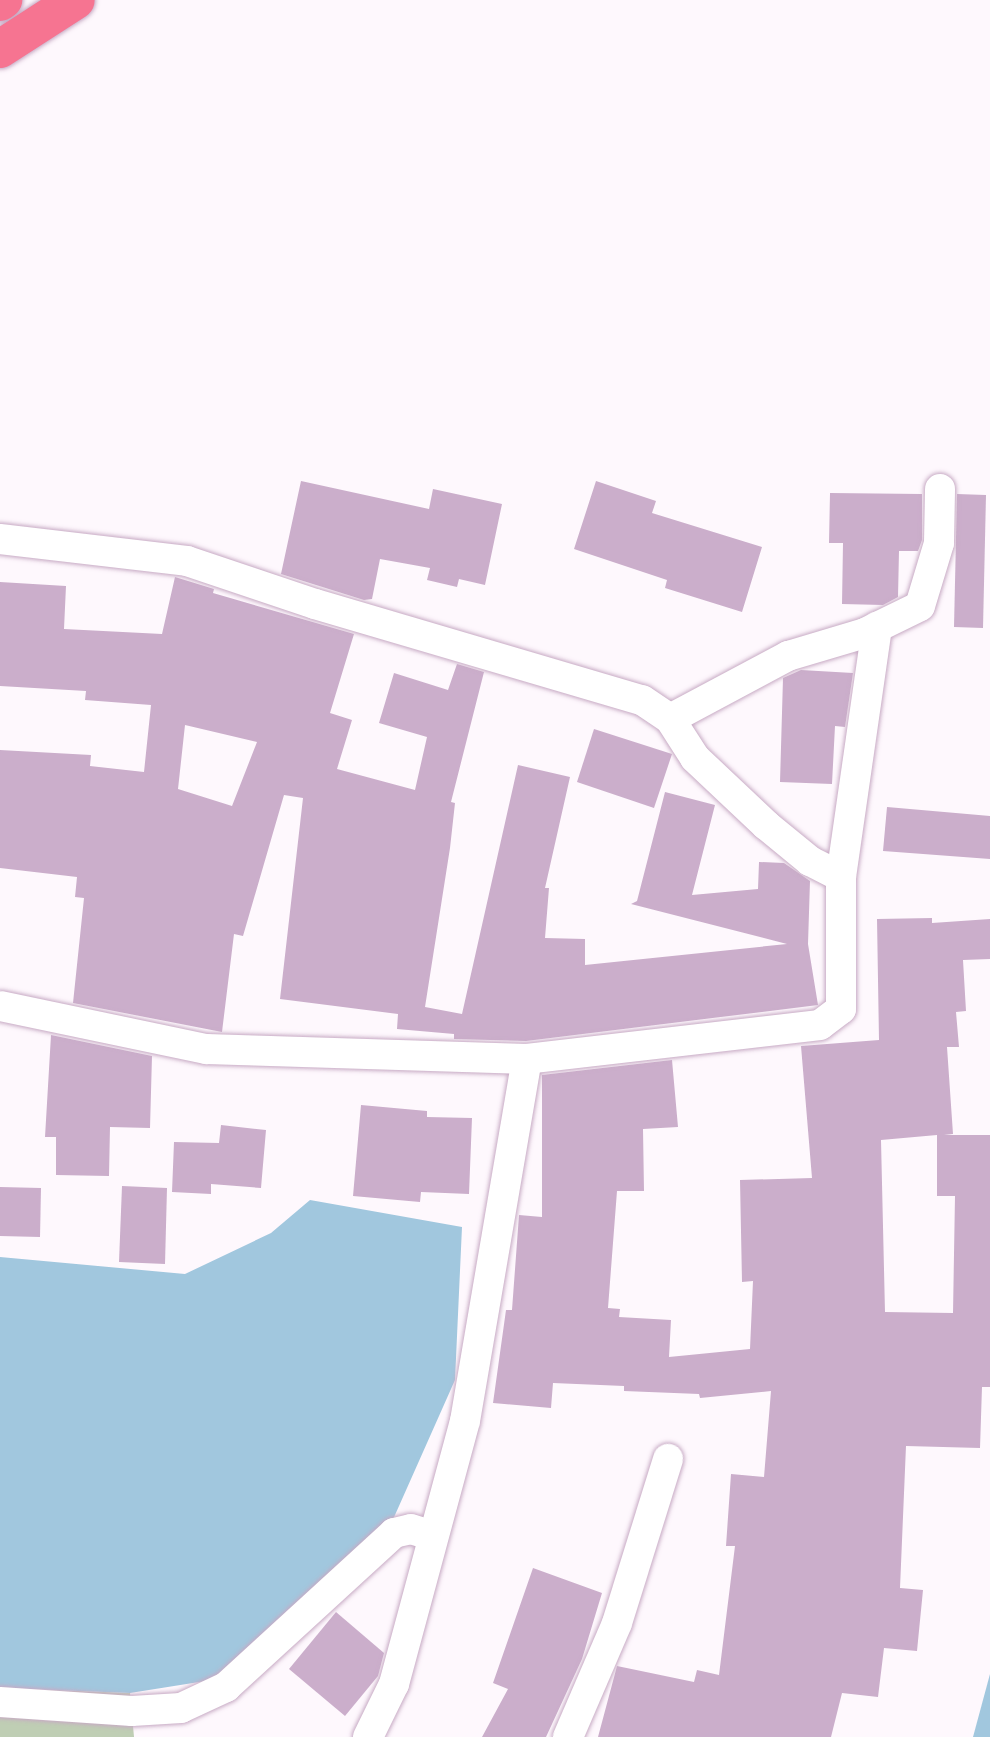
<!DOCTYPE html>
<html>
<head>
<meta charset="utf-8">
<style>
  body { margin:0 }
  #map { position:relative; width:990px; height:1737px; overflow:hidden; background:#fef8fd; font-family:"Titillium Web",sans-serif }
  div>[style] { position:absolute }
  .green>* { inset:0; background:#bfceb4 }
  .water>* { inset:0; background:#a1c7de }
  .building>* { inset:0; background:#cbaecb }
  .roads { filter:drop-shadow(0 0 2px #c7aac4) drop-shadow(0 0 2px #c7aac4) }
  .street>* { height:30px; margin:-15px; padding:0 15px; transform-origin:15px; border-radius:15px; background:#fff }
  .highway>* { height:38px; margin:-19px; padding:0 19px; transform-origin:19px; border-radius:19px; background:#f67491 }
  span { translate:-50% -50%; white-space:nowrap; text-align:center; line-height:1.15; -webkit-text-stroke:7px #fef8fd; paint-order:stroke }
</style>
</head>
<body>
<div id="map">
  <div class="green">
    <i style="clip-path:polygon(0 1688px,130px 1693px,134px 1737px,0 1737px)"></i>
  </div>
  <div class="water">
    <i style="clip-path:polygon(310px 1200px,462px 1227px,455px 1380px,391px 1524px,218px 1679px,130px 1693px,0 1688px,0 1257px,185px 1274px,271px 1233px)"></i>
    <i style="clip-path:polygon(990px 1674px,990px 1737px,973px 1737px)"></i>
  </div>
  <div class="building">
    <i style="clip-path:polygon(301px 481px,429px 509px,433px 489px,502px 504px,485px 585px,459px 579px,457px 587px,427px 580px,430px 568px,380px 559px,372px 599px,364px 600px,281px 574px)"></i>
    <i style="clip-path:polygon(596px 481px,656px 501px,652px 513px,762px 547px,742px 612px,665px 588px,667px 580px,574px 549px)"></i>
    <i style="clip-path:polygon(830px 493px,922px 494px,922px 540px,918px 551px,899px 551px,898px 597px,883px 605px,842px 604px,843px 543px,829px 543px)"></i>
    <i style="clip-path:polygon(957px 494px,986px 495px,983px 628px,954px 627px)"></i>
    <i style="clip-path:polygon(evenodd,175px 577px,214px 589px,213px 593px,354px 634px,330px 713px,352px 720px,337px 769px,415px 790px,427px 737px,379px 723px,394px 673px,448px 690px,457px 664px,484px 672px,451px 802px,455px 803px,450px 848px,425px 1007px,462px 1014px,518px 765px,570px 777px,545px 888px,549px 888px,545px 938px,585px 939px,585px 965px,787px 944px,631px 904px,637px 901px,665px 792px,715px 805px,692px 895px,758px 889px,759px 862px,784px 863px,810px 881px,808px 944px,818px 1005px,526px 1041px,454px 1039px,454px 1034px,397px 1029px,398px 1014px,280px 999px,303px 798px,284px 795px,243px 936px,234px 934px,222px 1032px,73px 1003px,84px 898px,75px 897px,77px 877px,0 868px,0 750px,91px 755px,90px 766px,144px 772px,151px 705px,85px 700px,86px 691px,0 686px,0 582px,66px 586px,64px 629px,162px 634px,175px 577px,185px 725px,257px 742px,232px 806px,178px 789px,185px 725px)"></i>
    <i style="clip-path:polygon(801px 670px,853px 673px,845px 727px,835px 726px,832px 784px,780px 782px,783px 678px)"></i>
    <i style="clip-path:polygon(594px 729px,672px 754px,654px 808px,577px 782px)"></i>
    <i style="clip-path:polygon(887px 807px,990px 816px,990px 859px,883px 851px)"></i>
    <i style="clip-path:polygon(evenodd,932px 918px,932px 923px,990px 919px,990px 959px,963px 960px,966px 1011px,956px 1012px,959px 1047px,947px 1047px,953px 1134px,944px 1135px,990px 1135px,990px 1387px,982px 1387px,980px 1448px,906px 1446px,900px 1588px,923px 1590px,917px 1651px,884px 1648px,878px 1697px,842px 1693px,831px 1737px,598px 1737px,617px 1666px,694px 1682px,697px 1670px,719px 1675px,735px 1546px,726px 1546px,731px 1474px,764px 1477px,771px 1391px,700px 1398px,699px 1394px,624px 1391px,624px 1386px,553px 1383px,551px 1408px,493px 1403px,506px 1310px,512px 1310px,519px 1215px,542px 1217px,542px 1075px,672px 1060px,678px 1127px,643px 1129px,644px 1191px,617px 1191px,608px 1308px,620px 1309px,619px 1317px,671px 1320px,669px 1357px,750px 1349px,753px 1281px,742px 1282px,740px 1180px,812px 1178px,801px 1046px,879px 1040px,877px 919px,932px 918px,937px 1135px,937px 1196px,955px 1196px,953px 1313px,885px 1312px,881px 1140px,937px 1135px)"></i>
    <i style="clip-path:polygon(51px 1035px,152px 1056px,150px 1128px,110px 1127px,109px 1176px,56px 1175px,56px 1137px,45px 1137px)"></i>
    <i style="clip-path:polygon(361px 1105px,427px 1111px,427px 1117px,472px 1118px,469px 1194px,421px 1192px,420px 1202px,353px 1196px)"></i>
    <i style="clip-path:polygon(221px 1125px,266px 1130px,261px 1188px,211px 1184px,211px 1194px,172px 1192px,174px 1142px,219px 1143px)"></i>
    <i style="clip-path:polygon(122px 1186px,167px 1188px,165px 1264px,119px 1262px)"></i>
    <i style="clip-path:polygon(0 1187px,41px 1188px,40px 1237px,0 1236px)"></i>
    <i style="clip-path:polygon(533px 1568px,602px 1593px,582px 1659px,546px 1737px,482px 1737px,508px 1689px,493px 1683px)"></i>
    <i style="clip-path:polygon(336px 1612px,384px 1653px,378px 1676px,345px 1716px,289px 1669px)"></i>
  </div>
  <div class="roads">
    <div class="street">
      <i style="left:0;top:539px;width:188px;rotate:6.7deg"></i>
      <i style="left:187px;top:561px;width:135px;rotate:18.6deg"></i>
      <i style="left:315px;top:604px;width:341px;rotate:16.4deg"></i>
      <i style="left:642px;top:700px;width:34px;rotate:34deg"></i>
      <i style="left:670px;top:719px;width:46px;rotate:57.3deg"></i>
      <i style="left:695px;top:758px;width:98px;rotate:43.3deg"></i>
      <i style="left:766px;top:825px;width:57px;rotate:39.3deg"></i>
      <i style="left:810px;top:861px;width:35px;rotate:27deg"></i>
      <i style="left:841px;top:877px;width:132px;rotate:90deg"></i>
      <i style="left:841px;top:1009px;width:26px;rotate:143deg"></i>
      <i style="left:820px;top:1025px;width:295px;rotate:173.4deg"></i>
      <i style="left:527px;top:1059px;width:321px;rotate:-178.2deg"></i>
      <i style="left:206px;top:1049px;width:210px;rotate:-168.2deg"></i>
      <i style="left:670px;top:719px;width:134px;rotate:-28.1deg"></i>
      <i style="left:788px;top:656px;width:80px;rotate:-16.6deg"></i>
      <i style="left:865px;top:633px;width:61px;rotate:-26.1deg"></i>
      <i style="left:920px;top:606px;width:66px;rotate:-73.2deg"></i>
      <i style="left:939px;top:543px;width:54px;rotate:-88.9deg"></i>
      <i style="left:841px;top:877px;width:253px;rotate:-81.8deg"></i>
      <i style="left:0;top:1702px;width:132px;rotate:3.9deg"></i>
      <i style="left:132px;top:1711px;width:49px;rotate:-3.5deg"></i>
      <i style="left:181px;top:1708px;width:50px;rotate:-25deg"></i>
      <i style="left:226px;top:1687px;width:228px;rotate:-42.5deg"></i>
      <i style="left:394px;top:1533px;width:17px;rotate:-13deg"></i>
      <i style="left:411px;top:1529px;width:23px;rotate:18deg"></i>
      <i style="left:368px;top:1737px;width:59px;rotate:-63.9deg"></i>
      <i style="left:394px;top:1684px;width:272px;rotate:-74.9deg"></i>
      <i style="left:465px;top:1421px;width:367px;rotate:-80.3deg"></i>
      <i style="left:568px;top:1737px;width:124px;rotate:-66.7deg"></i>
      <i style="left:617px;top:1623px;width:172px;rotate:-72.7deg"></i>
    </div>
    <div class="highway">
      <i style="left:0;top:2px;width:4px;rotate:-34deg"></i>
      <i style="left:0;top:49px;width:90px;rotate:-32.8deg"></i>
    </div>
  </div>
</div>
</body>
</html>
